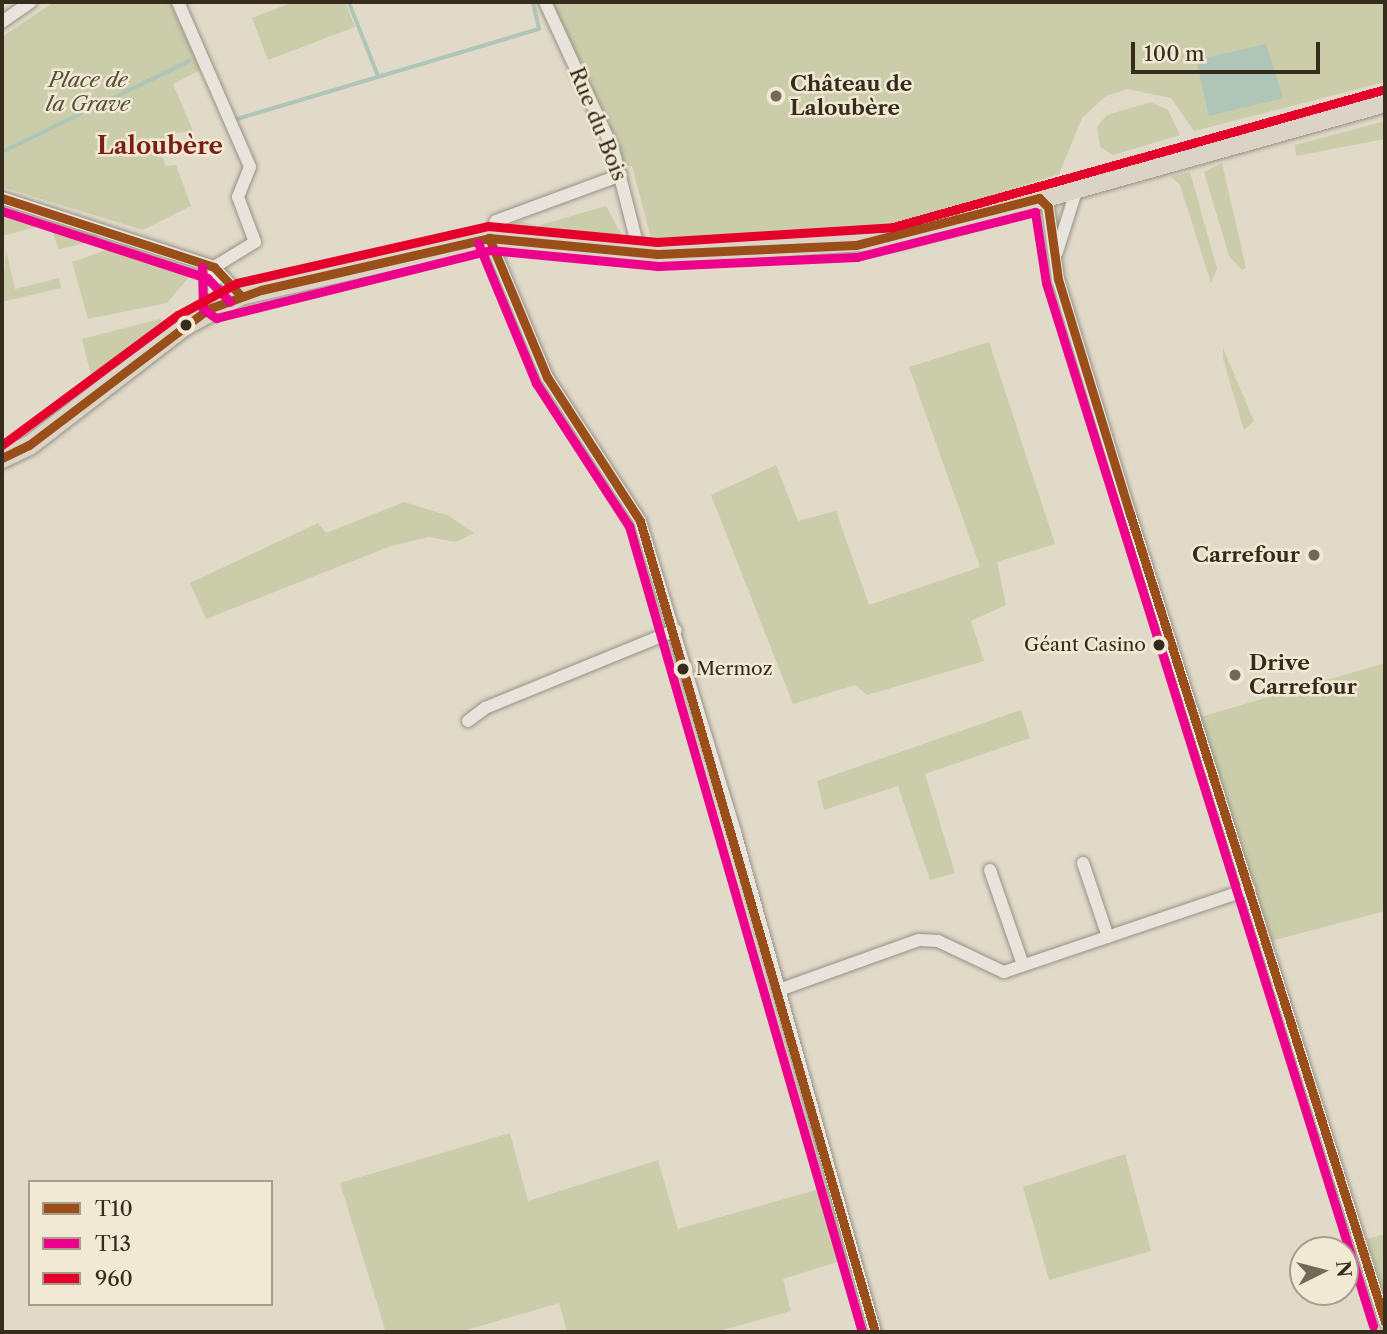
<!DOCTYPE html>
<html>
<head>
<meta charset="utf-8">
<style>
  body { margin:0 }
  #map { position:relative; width:1387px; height:1334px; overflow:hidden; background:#e1dac9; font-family:"Libre Caslon Text",serif }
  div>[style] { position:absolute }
  .green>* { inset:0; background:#caccaa }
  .water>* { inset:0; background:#aec5b7 }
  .stream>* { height:3.5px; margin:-1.75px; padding:0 1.75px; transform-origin:1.75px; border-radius:1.75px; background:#aec5b7 }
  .roads { filter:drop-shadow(0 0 2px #979186) drop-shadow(0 0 2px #979186) }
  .minor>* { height:12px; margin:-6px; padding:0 6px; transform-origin:6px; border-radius:6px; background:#e8e3db }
  .primary>* { height:19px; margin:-9.5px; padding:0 9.5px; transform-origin:9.5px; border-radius:9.5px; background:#dbd4c6 }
  .bus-1>* { height:9px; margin:-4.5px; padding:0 4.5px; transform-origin:4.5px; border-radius:4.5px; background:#9a4e19 }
  .bus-2>* { height:9px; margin:-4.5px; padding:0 4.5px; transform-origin:4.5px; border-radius:4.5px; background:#ec008c }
  .bus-3>* { height:9px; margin:-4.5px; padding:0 4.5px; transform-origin:4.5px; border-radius:4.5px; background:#e4002b }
  .dots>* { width:19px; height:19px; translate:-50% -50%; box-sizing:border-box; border:4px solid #f2e9d5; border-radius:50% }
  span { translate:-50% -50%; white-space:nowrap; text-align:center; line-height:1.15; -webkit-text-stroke:5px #f2e9d5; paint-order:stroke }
  .bus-label { font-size:19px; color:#362c1d }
  .right { translate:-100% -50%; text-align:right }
  .left { translate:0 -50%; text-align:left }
  .park-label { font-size:21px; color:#56513a; font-style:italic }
  .poi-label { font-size:21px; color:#362c1d; font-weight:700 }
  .street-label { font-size:21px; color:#362c1d }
  .quarter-label { font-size:24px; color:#7a1f14; font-weight:700 }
  .frame { position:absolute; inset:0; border:4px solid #362c1d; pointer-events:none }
  .legend { position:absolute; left:28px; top:1180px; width:245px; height:126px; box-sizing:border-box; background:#f2e9d5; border:2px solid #a79d8b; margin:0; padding:9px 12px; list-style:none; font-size:21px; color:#362c1d }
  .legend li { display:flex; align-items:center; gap:14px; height:35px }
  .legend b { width:35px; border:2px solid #a79d8b }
  .north { position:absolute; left:1289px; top:1236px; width:70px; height:70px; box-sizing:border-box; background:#f2e9d5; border:2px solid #a79d8b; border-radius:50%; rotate:84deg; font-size:19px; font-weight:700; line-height:28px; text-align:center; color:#362c1d }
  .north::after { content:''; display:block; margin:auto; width:24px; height:32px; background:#726959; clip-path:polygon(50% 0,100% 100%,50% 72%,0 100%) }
  .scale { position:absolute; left:1131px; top:42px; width:189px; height:32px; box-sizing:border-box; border:4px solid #362c1d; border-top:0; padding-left:9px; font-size:21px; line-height:24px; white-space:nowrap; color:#362c1d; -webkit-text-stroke:5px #f2e9d5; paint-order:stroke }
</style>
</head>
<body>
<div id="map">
  <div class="green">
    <i style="clip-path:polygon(54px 2px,170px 2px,200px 70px,173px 84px,193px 131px,169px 134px,158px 146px,166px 166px,176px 165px,191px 206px,143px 230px,2px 187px,2px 37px)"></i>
    <i style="clip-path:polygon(293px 2px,345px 2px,355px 27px,268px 60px,252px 18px)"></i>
    <i style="clip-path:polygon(550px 2px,1385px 2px,1385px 82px,1194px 131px,1171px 98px,1127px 89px,1106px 96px,1082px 118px,1059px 174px,957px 208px,848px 236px,652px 242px,632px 166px,625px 166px)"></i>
    <i style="clip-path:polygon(1151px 102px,1168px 110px,1180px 135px,1113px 155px,1100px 147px,1097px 127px,1107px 115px)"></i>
    <i style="clip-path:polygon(1385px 121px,1385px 139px,1296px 156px,1295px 145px)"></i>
    <i style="clip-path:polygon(1222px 163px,1246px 268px,1242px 270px,1229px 256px,1204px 172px)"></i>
    <i style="clip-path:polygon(1190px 172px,1217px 269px,1211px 283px,1180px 185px,1171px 177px)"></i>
    <i style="clip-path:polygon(2px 206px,42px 220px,44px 225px,2px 236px)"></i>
    <i style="clip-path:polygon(606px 206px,625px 241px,503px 227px,520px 221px,537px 226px)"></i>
    <i style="clip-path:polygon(48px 221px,97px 234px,100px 240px,59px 249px)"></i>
    <i style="clip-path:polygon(124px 244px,194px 271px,167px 303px,88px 319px,72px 262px)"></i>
    <i style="clip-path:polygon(6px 250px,15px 289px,59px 278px,61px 288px,2px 302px)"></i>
    <i style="clip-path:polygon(160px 319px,165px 324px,155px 337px,93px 383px,82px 339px)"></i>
    <i style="clip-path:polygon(989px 342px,1055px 544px,997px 562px,1006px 605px,971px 621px,984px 661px,867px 695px,855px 685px,793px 704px,711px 495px,776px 465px,798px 521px,836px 511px,869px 605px,980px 567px,909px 367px)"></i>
    <i style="clip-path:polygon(1223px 348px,1254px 421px,1244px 430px,1223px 359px)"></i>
    <i style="clip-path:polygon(404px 502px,449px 516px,474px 533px,456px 542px,429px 537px,391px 546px,206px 619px,190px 583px,318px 523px,326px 533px)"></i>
    <i style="clip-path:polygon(1385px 663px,1385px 911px,1271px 941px,1197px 718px)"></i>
    <i style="clip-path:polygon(1021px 710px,1030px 738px,925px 774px,955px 873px,930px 880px,898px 786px,824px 810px,817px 781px)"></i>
    <i style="clip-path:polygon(510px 1133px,528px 1201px,658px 1160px,678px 1229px,827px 1187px,847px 1259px,783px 1279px,791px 1311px,716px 1332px,567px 1332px,559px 1303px,460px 1332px,386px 1332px,340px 1183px)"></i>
    <i style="clip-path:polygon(1125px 1154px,1151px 1251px,1049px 1280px,1023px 1187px)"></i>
    <i style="clip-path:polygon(1385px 1234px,1385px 1295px,1367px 1239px)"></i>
  </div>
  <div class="water">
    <i style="clip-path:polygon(1266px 44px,1283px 98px,1209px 116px,1196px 60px)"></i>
  </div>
  <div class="stream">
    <i style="left:349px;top:2px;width:79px;rotate:68.3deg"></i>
    <i style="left:237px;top:119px;width:315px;rotate:-16.6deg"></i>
    <i style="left:539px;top:29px;width:28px;rotate:-103deg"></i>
    <i style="left:2px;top:152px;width:208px;rotate:-25.9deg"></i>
  </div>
  <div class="roads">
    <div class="minor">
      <i style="left:178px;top:2px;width:180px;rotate:66.4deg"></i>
      <i style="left:250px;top:167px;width:32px;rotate:112deg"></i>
      <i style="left:238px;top:197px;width:48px;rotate:69.3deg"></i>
      <i style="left:255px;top:242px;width:48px;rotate:148.6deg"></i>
      <i style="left:214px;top:267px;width:39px;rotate:89deg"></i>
      <i style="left:545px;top:2px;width:162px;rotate:65.2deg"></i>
      <i style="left:613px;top:149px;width:105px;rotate:75.7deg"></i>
      <i style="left:2px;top:22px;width:35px;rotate:-35deg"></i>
      <i style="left:621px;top:175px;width:133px;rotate:159.8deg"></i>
      <i style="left:496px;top:221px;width:18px;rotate:112deg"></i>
      <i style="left:489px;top:238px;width:151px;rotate:67.4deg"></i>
      <i style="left:547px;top:377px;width:171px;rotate:57.1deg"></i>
      <i style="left:640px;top:521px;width:325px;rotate:73deg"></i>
      <i style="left:735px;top:832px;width:519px;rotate:74.36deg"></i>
      <i style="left:2px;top:198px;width:223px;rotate:18deg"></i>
      <i style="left:214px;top:267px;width:38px;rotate:47deg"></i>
      <i style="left:1039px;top:198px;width:13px;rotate:45deg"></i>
      <i style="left:1048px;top:207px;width:73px;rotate:82.1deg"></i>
      <i style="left:1058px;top:279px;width:246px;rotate:73deg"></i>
      <i style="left:1130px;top:514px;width:847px;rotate:72.48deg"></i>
      <i style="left:1057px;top:252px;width:67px;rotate:-72.6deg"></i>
      <i style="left:468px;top:721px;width:21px;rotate:-37deg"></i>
      <i style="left:485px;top:708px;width:206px;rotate:-22.2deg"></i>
      <i style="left:1083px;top:863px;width:78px;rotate:71.3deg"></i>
      <i style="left:990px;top:870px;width:101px;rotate:70.8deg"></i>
      <i style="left:779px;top:990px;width:149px;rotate:-19.7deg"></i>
      <i style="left:919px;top:940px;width:19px;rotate:3deg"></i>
      <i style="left:938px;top:941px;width:73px;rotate:25.2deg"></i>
      <i style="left:1004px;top:972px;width:259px;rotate:-18.7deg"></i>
    </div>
    <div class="primary">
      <i style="left:2px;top:458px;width:30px;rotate:-26deg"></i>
      <i style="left:29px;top:445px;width:197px;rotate:-37.6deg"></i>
      <i style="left:185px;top:325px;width:63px;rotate:-28.6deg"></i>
      <i style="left:240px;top:295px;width:255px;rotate:-12.9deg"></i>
      <i style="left:489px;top:238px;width:169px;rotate:5.4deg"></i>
      <i style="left:657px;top:254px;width:238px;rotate:-3.6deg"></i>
      <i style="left:895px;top:239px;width:509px;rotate:-15.62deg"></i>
    </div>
  </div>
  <div class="bus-1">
    <i style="left:2px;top:198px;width:223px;rotate:18deg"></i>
    <i style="left:214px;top:267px;width:38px;rotate:47deg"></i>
    <i style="left:1039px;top:198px;width:13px;rotate:45deg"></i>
    <i style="left:1048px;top:207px;width:73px;rotate:82.1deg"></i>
    <i style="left:1058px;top:279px;width:246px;rotate:73deg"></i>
    <i style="left:1130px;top:514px;width:847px;rotate:72.48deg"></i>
    <i style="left:489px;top:238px;width:151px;rotate:67.4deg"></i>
    <i style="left:547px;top:377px;width:171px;rotate:57.1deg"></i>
    <i style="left:640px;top:521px;width:844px;rotate:73.84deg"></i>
    <i style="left:2px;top:458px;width:30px;rotate:-26deg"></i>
    <i style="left:29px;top:445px;width:225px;rotate:-37.2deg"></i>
    <i style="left:208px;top:309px;width:56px;rotate:-19.7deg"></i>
    <i style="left:261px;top:290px;width:234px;rotate:-12.8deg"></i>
    <i style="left:489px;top:238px;width:169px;rotate:5.4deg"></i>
    <i style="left:657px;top:254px;width:199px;rotate:-2.6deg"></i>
    <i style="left:856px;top:245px;width:189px;rotate:-14.4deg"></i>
  </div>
  <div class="bus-2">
    <i style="left:2px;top:211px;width:216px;rotate:18.1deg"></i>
    <i style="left:207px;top:278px;width:33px;rotate:46deg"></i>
    <i style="left:478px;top:243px;width:152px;rotate:67.5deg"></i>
    <i style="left:536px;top:383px;width:171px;rotate:57deg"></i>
    <i style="left:629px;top:526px;width:839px;rotate:73.88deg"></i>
    <i style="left:202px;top:267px;width:42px;rotate:88.6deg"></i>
    <i style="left:203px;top:309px;width:16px;rotate:35deg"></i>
    <i style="left:216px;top:318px;width:282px;rotate:-13.9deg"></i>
    <i style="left:490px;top:250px;width:169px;rotate:5.4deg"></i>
    <i style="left:658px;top:266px;width:199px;rotate:-2.6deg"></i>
    <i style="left:857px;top:257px;width:184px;rotate:-14.2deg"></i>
    <i style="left:1035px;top:212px;width:72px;rotate:81.2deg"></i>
    <i style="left:1046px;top:283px;width:1093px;rotate:72.59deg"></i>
  </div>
  <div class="bus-3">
    <i style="left:2px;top:445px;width:219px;rotate:-36.5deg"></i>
    <i style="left:178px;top:315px;width:67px;rotate:-28.5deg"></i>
    <i style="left:237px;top:283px;width:257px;rotate:-12.8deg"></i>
    <i style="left:488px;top:226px;width:170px;rotate:5.4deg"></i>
    <i style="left:657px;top:242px;width:236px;rotate:-3.6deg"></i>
    <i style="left:893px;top:227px;width:508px;rotate:-15.65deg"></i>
  </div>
  <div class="dots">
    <i style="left:776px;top:96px;background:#726959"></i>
    <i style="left:186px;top:325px;background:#362c1d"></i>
    <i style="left:1314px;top:555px;background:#726959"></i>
    <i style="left:1159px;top:645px;background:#362c1d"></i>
    <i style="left:683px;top:669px;background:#362c1d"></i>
    <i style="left:1235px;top:675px;background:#726959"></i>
  </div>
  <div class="bus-label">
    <span class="right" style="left:1146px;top:645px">Géant Casino</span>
    <span class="left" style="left:696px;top:669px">Mermoz</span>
  </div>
  <div class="park-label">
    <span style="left:88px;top:92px">Place de<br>la Grave</span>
  </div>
  <div class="poi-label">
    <span class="left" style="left:790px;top:96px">Château de<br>Laloubère</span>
    <span class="right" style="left:1300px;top:555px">Carrefour</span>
    <span class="left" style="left:1249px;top:675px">Drive<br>Carrefour</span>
  </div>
  <div class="street-label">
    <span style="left:598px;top:124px;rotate:68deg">Rue du Bois</span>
  </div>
  <div class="quarter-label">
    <span style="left:160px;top:146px">Laloubère</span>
  </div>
  <div class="frame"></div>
  <ul class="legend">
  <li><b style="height:9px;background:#9a4e19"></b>T10</li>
  <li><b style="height:9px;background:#ec008c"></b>T13</li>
  <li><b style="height:9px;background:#e4002b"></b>960</li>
  </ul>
  <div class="north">N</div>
  <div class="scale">100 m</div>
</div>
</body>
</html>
